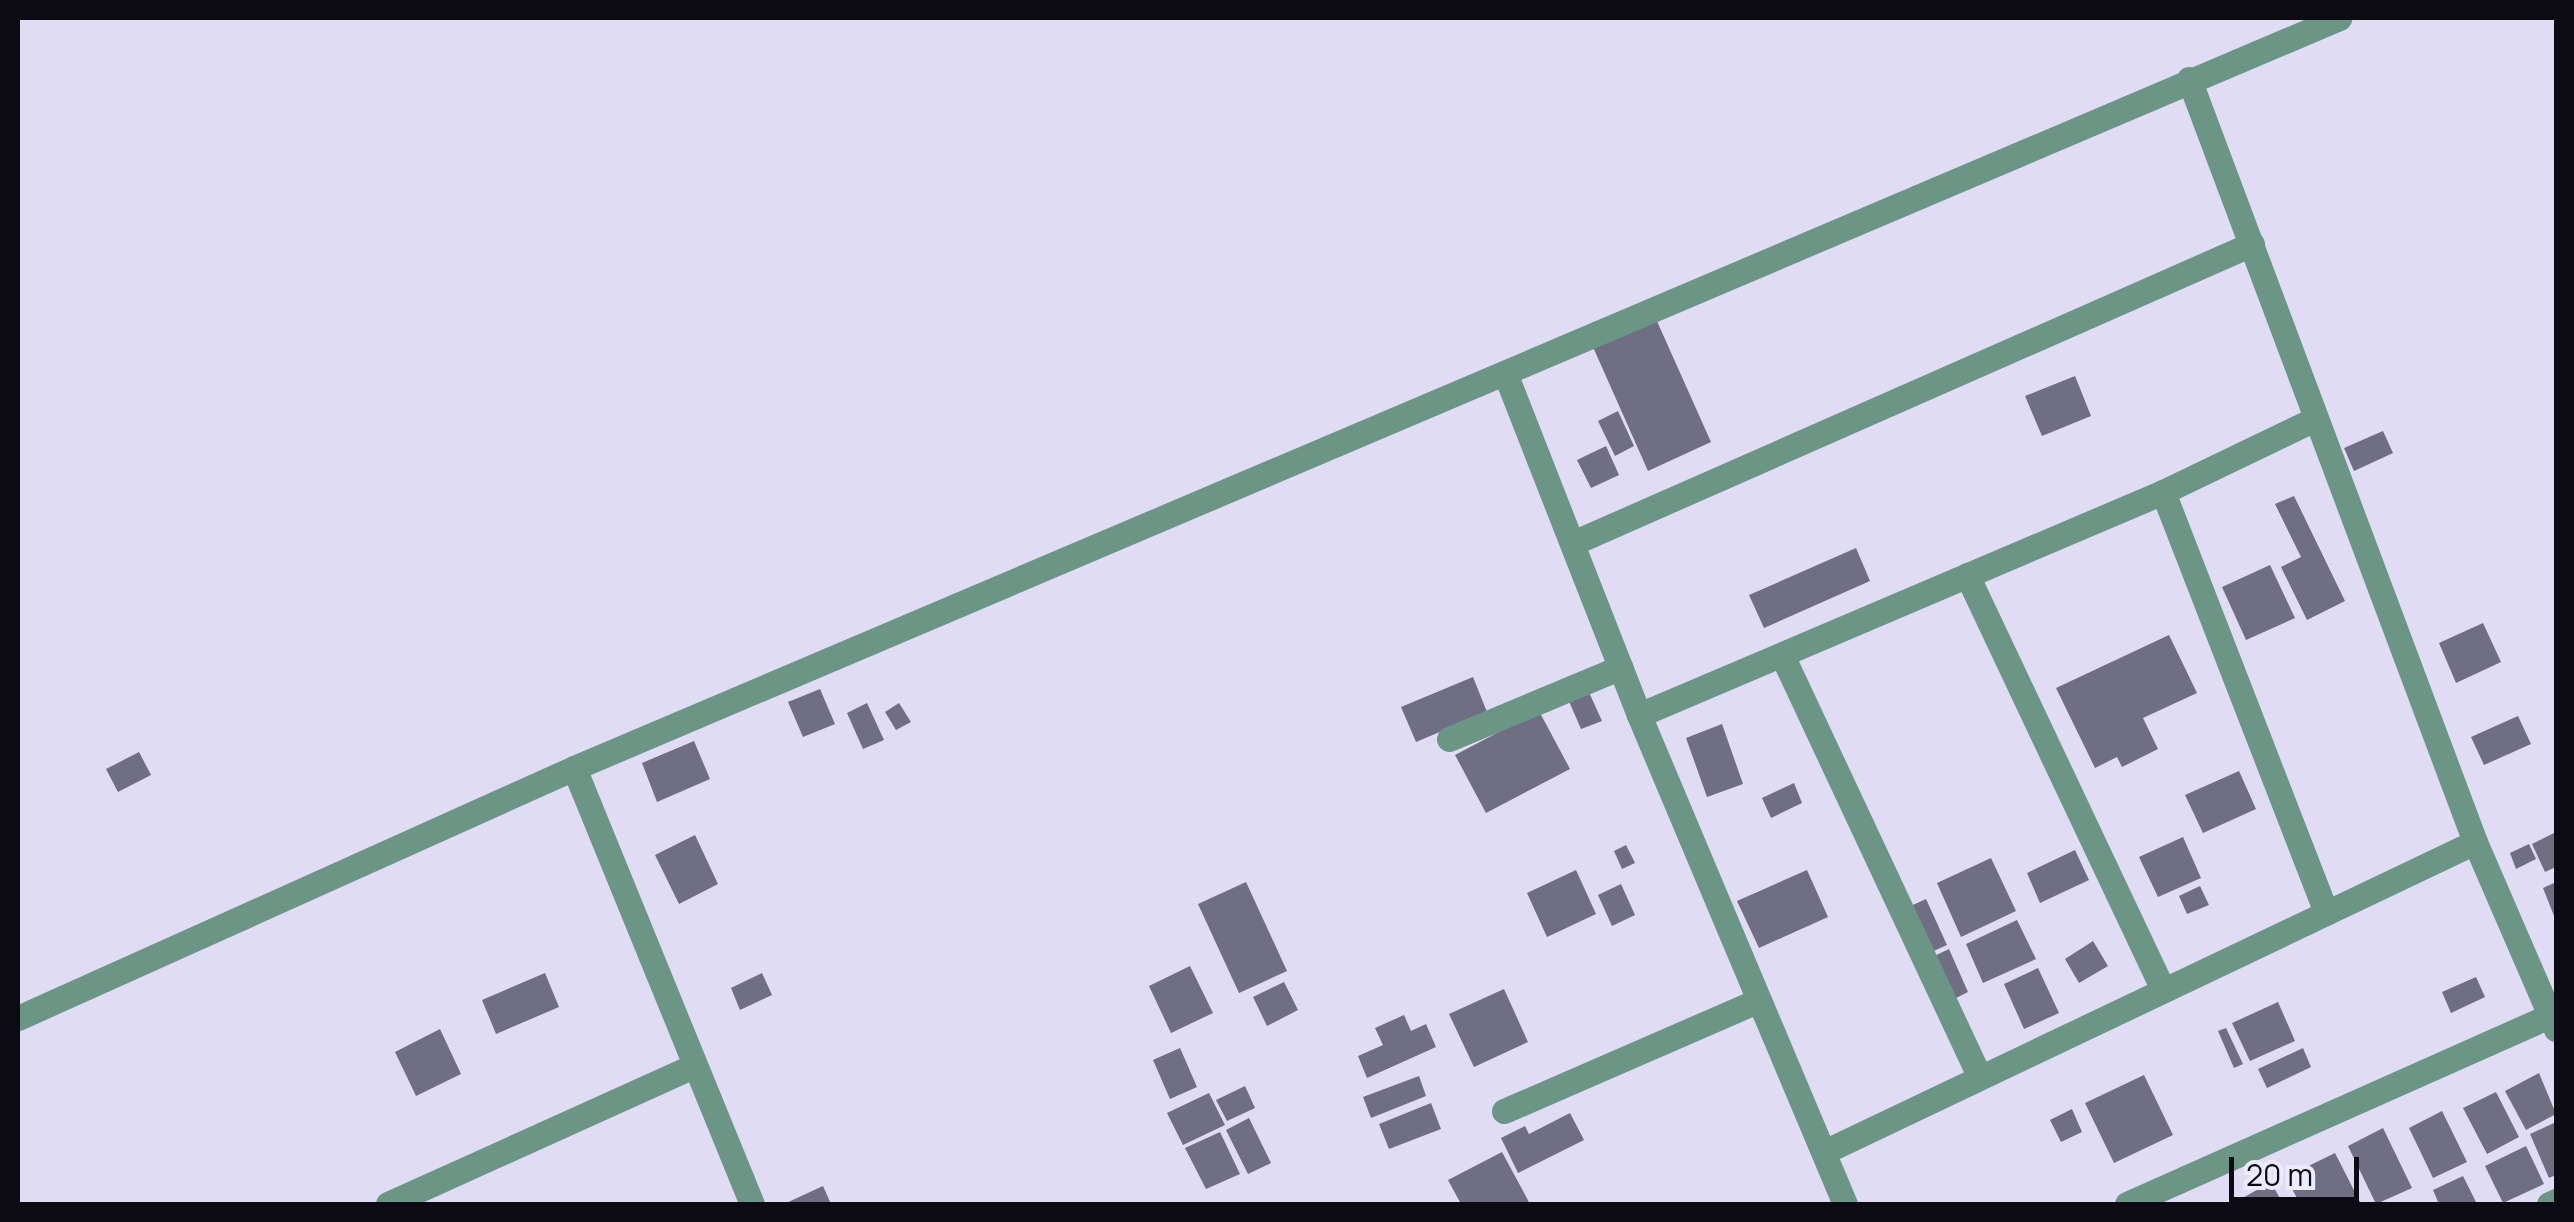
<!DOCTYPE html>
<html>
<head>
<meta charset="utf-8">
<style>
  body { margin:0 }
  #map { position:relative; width:2574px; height:1222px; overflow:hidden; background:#dfdcf4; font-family:Manrope,sans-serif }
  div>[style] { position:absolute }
  .building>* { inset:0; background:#706e83 }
  .minor>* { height:25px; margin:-12.5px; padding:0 12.5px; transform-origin:12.5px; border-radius:12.5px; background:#6b9585 }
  span { translate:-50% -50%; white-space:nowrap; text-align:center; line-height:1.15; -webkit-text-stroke:9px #eceafd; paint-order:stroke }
  .frame { position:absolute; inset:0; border:20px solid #0c0b13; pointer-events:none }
  .scale { position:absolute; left:2229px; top:1157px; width:130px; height:45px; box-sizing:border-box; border:5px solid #0c0b13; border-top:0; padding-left:12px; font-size:30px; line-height:35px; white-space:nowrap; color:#0c0b13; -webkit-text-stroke:8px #eceafd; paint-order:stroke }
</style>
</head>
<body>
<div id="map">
  <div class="building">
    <i style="clip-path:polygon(1656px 319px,1711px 442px,1648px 471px,1593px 347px)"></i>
    <i style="clip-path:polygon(2075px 376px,2091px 416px,2042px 436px,2025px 396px)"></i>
    <i style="clip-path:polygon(1618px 411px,1634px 446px,1615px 456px,1598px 421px)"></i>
    <i style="clip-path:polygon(2383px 431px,2393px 453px,2354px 471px,2344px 448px)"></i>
    <i style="clip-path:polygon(1606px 446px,1619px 475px,1591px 488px,1577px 460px)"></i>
    <i style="clip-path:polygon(2294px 496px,2345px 601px,2307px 620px,2281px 567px,2301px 557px,2275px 504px)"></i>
    <i style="clip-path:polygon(1856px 548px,1870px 581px,1764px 628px,1749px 595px)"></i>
    <i style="clip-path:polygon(2270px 565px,2295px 618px,2246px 640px,2222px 587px)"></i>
    <i style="clip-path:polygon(2483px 623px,2501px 662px,2456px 683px,2439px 643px)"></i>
    <i style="clip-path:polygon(2169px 635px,2197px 693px,2143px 718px,2158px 749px,2122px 767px,2117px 757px,2095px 768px,2056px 688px)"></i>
    <i style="clip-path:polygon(1473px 677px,1487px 712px,1416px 742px,1401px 707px)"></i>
    <i style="clip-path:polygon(820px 689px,835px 724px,803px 737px,788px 702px)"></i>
    <i style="clip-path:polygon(1588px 690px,1602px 721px,1581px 729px,1568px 699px)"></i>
    <i style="clip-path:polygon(867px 703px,884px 740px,863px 749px,847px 713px)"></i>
    <i style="clip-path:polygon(899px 703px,911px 722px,896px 730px,885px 712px)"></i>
    <i style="clip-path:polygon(1539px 711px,1570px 769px,1486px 813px,1455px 755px)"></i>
    <i style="clip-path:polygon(2518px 716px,2531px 744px,2484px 765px,2471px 737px)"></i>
    <i style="clip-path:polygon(1722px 724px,1743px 784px,1707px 797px,1686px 738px)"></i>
    <i style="clip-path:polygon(694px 741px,710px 779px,657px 802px,642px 763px)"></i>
    <i style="clip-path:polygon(139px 752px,151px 775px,118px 792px,106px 769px)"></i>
    <i style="clip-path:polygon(2239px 771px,2256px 809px,2203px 833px,2185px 795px)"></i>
    <i style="clip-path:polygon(1794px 783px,1802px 803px,1771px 818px,1762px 798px)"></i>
    <i style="clip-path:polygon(2556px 832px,2556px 867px,2545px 872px,2532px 844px)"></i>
    <i style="clip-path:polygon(695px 835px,718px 884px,679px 904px,655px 855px)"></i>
    <i style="clip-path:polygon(2183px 837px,2201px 878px,2158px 897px,2139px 857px)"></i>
    <i style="clip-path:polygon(2529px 844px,2536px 859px,2516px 869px,2510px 853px)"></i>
    <i style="clip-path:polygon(1626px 845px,1635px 863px,1622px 869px,1614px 851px)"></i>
    <i style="clip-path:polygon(2075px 850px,2089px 880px,2040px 903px,2027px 873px)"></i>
    <i style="clip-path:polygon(1991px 858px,2016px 911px,1961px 937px,1937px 883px)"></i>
    <i style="clip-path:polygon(1576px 870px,1596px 914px,1547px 937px,1527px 893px)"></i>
    <i style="clip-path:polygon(1807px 870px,1828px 917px,1759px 948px,1737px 901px)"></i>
    <i style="clip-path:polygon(1246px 882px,1287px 971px,1239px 993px,1198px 904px)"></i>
    <i style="clip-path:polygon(2556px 882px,2556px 921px,2543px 888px)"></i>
    <i style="clip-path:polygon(1621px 884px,1635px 915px,1612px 926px,1598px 895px)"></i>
    <i style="clip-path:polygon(2200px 886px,2209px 905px,2187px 914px,2179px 896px)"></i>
    <i style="clip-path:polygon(1926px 899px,1947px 945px,1925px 955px,1904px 909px)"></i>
    <i style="clip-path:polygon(2017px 920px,2036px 959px,1983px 983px,1966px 944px)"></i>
    <i style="clip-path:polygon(2093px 941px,2108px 966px,2079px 983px,2065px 959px)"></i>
    <i style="clip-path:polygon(1949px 949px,1968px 992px,1948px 1002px,1928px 959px)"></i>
    <i style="clip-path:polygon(1190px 966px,1213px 1013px,1171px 1033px,1149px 986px)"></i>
    <i style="clip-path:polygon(2038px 968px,2059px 1013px,2024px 1029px,2004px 984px)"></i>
    <i style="clip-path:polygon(545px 973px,559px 1007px,496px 1034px,482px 1000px)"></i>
    <i style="clip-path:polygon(762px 973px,772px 995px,740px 1010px,731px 988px)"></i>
    <i style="clip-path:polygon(2476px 977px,2485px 997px,2451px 1013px,2442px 992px)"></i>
    <i style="clip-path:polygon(1284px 982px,1298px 1010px,1267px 1026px,1253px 997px)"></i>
    <i style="clip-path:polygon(1504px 989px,1528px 1042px,1474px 1067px,1449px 1014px)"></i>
    <i style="clip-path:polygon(2278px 1002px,2295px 1041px,2250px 1061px,2232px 1023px)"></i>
    <i style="clip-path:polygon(1404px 1015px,1411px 1031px,1426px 1024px,1436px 1047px,1367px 1078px,1358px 1056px,1383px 1045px,1375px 1028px)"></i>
    <i style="clip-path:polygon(2226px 1028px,2243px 1064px,2234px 1068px,2218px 1031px)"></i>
    <i style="clip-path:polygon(440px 1029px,461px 1074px,416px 1096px,395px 1052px)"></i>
    <i style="clip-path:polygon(1180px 1048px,1197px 1087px,1170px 1099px,1153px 1060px)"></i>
    <i style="clip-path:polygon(2303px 1048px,2311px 1067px,2267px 1088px,2258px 1069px)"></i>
    <i style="clip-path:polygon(2539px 1073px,2556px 1114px,2526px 1130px,2505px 1091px)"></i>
    <i style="clip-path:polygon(2144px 1075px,2173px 1135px,2114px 1163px,2085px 1103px)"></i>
    <i style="clip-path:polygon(1419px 1076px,1426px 1096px,1371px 1118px,1363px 1097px)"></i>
    <i style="clip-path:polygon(1245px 1086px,1255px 1108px,1227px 1121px,1216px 1100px)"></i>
    <i style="clip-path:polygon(2496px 1092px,2519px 1137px,2487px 1154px,2463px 1108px)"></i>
    <i style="clip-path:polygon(1209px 1093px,1225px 1125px,1183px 1145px,1167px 1113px)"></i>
    <i style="clip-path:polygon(1431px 1103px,1441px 1129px,1389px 1149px,1379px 1124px)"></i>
    <i style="clip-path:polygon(2072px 1109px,2082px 1132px,2061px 1142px,2050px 1120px)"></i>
    <i style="clip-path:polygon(2442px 1111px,2467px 1162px,2433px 1178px,2409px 1128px)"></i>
    <i style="clip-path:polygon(1570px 1113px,1584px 1140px,1518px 1173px,1501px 1138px,1525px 1126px,1529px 1134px)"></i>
    <i style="clip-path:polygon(1249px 1118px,1271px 1163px,1248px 1174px,1226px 1130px)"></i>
    <i style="clip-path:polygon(2556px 1122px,2556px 1175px,2549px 1178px,2530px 1134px)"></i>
    <i style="clip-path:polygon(2383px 1128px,2412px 1188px,2376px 1204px,2348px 1146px)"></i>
    <i style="clip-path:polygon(1220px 1132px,1240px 1174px,1206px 1189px,1185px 1148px)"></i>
    <i style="clip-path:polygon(2526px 1146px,2544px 1184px,2503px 1203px,2485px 1166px)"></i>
    <i style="clip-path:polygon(1502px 1152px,1530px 1204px,1461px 1204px,1448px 1180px)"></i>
    <i style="clip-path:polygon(2335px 1153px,2361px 1204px,2300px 1204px,2286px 1177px)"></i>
    <i style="clip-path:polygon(2463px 1176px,2477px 1204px,2439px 1204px,2433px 1190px)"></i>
    <i style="clip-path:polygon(2271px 1182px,2283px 1204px,2241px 1204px,2239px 1200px)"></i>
    <i style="clip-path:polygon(823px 1186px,831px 1204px,784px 1204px)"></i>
  </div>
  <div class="minor">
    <i style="left:2189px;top:79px;width:815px;rotate:69.45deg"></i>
    <i style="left:2475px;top:842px;width:204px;rotate:66.6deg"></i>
    <i style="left:1505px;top:373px;width:367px;rotate:68.6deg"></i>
    <i style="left:1639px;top:715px;width:531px;rotate:67.16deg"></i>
    <i style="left:2163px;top:492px;width:451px;rotate:68.8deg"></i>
    <i style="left:1573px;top:543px;width:742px;rotate:-23.77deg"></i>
    <i style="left:1967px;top:575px;width:456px;rotate:64.7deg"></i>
    <i style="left:1782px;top:655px;width:466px;rotate:64.9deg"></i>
    <i style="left:1639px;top:715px;width:569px;rotate:-23.05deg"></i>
    <i style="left:2163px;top:492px;width:169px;rotate:-25.7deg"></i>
    <i style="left:1449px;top:739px;width:186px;rotate:-22.7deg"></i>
    <i style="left:574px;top:768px;width:471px;rotate:67.8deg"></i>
    <i style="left:18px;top:1018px;width:610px;rotate:-24.21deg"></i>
    <i style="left:574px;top:768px;width:1918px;rotate:-23.02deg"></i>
    <i style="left:1504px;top:1111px;width:278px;rotate:-23.5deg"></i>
    <i style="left:1824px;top:1152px;width:721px;rotate:-25.46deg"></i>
    <i style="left:388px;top:1204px;width:336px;rotate:-24.3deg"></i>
    <i style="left:2127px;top:1204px;width:462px;rotate:-24deg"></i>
    <i style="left:2549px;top:1204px;width:8px;rotate:-23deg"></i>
  </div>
  <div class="frame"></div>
  <div class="scale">20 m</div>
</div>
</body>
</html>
